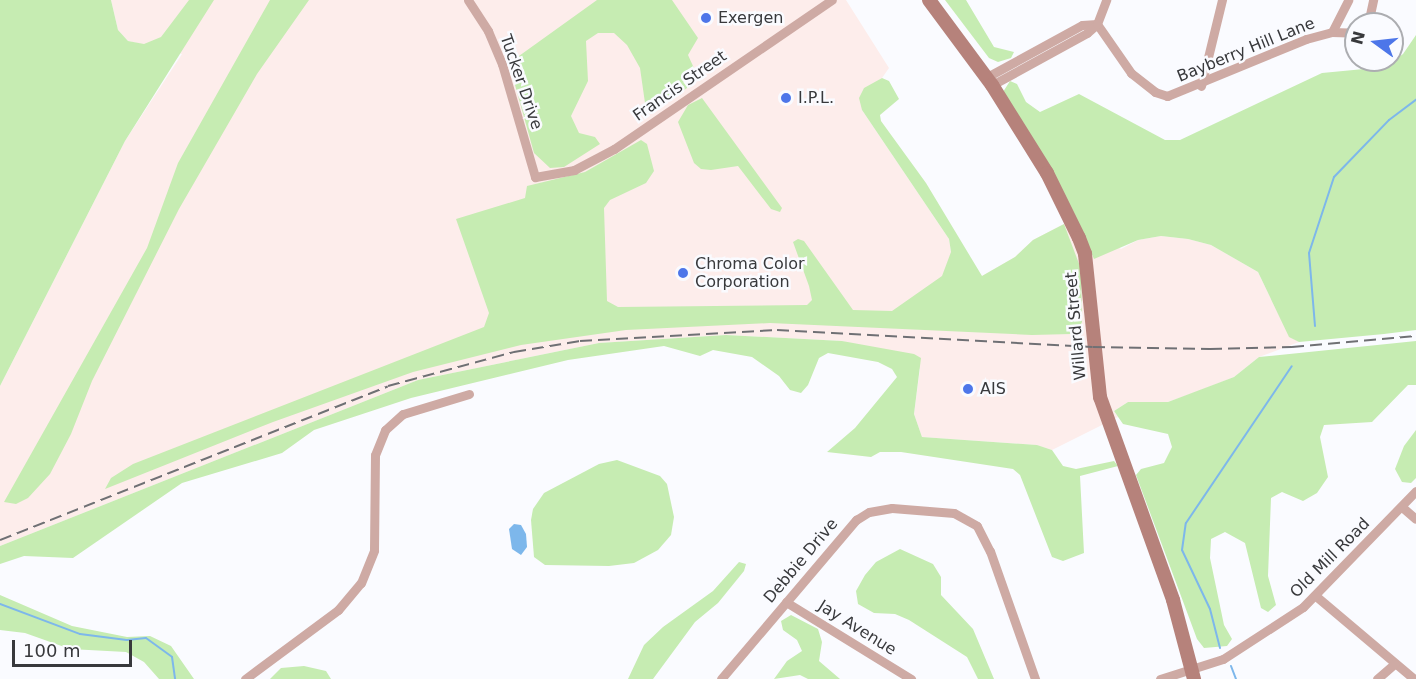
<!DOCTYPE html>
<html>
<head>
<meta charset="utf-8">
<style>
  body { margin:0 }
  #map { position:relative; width:1416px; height:679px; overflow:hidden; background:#fafbff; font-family:"DejaVu Sans",sans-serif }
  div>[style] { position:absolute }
  .industrial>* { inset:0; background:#fdedeb }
  .green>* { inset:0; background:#c6ecb2 }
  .water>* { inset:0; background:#7db7eb }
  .stream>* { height:2px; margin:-1px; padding:0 1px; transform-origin:1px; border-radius:1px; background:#7db7eb }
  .street>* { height:9px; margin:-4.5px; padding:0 4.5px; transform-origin:4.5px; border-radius:4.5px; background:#ceaaa4 }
  .secondary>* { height:14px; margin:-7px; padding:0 7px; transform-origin:7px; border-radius:7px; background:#b6827b }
  .rail>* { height:2px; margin-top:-1px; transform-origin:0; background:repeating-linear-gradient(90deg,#6f7074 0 12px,transparent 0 18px) }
  .dots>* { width:16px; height:16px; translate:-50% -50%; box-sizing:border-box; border:3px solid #fafbff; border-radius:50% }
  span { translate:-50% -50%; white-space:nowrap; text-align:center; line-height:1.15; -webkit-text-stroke:5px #fafbff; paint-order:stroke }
  .poi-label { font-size:16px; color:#38393c }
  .left { translate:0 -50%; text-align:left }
  .street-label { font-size:16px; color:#38393c }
  .north { position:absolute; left:1344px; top:12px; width:60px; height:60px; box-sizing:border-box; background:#fafbff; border:2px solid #acadb1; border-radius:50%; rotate:285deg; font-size:16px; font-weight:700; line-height:24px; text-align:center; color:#38393c }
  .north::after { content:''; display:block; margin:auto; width:21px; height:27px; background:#4d76e9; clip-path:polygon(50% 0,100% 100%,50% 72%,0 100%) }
  .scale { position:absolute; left:12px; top:640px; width:120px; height:27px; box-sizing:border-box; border:3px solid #38393c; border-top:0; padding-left:8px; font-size:18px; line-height:21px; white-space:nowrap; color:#38393c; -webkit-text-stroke:4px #fafbff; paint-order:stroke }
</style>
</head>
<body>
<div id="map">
  <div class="industrial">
    <i style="clip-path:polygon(111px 0,846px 0,889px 68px,882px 78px,864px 89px,862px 110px,949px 239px,951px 252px,982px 276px,1015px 257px,1033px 240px,1064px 224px,1079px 224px,1121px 249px,1138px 240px,1161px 236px,1188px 239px,1211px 245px,1258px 272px,1289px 336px,1299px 342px,1259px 357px,1234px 377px,1196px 392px,1168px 402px,1128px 402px,1114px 411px,1118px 417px,1052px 450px,1036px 445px,922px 437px,914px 414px,920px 369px,842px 341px,726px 335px,599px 343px,418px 380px,0 546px,0 386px,125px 141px,182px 54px,128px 41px,118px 30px)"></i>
  </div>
  <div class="green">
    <i style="clip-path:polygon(0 0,111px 0,118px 30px,128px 41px,144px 44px,161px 37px,189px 0,214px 0,125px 141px,0 386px)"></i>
    <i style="clip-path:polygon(270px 0,309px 0,257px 74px,179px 209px,92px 381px,71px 434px,50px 474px,28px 498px,16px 504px,4px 502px,147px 248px,178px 163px)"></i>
    <i style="clip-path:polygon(597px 0,672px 0,698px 38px,688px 55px,698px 77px,690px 86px,653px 111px,646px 110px,640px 68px,627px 45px,614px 33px,598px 33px,586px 41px,588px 81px,571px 116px,579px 133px,595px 137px,600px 144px,564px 167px,550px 168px,534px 153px,510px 67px,512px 61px)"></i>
    <i style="clip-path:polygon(945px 0,966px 0,994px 47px,1014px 52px,1011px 58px,998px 62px,989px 58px)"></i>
    <i style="clip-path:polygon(1416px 35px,1416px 330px,1384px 334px,1299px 342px,1289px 337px,1258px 272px,1211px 245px,1188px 239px,1161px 236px,1138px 240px,1094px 259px,1079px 224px,1003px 92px,1010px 81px,1017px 84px,1026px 102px,1040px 112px,1079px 94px,1165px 140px,1180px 140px,1322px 73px,1385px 67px,1403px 54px)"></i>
    <i style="clip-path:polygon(882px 78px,889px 81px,899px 99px,880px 115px,881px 121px,926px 183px,982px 276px,1015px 257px,1033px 240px,1064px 224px,1081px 269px,1082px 322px,1078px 330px,1071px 334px,1032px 335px,770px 323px,626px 330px,521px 345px,413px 372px,273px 422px,105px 489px,111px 478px,133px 464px,484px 327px,489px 313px,456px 219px,525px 198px,527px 186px,585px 172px,641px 140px,647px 144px,654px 171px,646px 183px,610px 200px,604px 208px,607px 301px,618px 307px,807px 305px,812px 300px,809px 286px,793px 242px,798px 239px,804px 241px,853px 310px,892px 311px,942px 276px,951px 252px,949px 239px,862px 110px,859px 98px,864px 88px)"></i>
    <i style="clip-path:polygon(702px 98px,782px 208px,780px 212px,771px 209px,738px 166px,711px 170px,701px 169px,694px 163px,678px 122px,688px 105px)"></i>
    <i style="clip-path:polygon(726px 335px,842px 341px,914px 354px,921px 358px,914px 414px,922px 437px,1037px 445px,1052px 450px,1063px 466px,1076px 469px,1114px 461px,1118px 466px,1080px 476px,1084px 553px,1063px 561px,1052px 557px,1020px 475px,1013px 469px,901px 452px,880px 452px,871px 457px,827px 452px,855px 428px,897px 377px,892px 369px,878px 362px,828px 353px,819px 358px,808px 385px,801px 393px,790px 390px,779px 376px,752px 357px,713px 350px,700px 356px,664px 346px,568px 360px,411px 398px,314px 430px,282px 453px,182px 483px,73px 558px,24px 556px,0 564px,0 546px,418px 380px,599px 343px)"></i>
    <i style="clip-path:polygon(1416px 341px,1416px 385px,1408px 385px,1372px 422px,1324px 425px,1320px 437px,1328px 477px,1317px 493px,1303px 501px,1282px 492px,1271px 498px,1268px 576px,1276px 605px,1268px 612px,1261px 608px,1245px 543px,1225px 532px,1211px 539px,1210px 558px,1224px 625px,1232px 639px,1227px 646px,1204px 648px,1197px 639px,1136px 475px,1141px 469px,1164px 463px,1172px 447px,1168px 434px,1123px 424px,1114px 411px,1128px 402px,1168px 402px,1234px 377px,1259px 357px)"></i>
    <i style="clip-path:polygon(1416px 430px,1416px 478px,1411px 483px,1402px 482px,1395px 469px,1404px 446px)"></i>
    <i style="clip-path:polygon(617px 460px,660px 476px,667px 484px,674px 517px,671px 535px,658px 550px,634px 563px,609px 566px,545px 565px,534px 557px,531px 520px,533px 509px,544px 493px,599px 464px)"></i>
    <i style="clip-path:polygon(900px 549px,933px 564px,941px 577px,941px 595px,973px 629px,994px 679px,978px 679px,967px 657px,909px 620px,895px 614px,874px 613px,858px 604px,856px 591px,865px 575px,876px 562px)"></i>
    <i style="clip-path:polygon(739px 562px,746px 564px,744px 571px,718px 603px,695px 622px,653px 679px,628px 679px,644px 645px,663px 627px,713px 591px)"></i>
    <i style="clip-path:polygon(0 595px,72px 626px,127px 637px,150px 636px,171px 646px,194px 679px,159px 679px,144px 662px,126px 652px,70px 649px,25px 633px,0 630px)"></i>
    <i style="clip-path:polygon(791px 615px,818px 629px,822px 642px,819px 661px,840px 679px,808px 679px,800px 675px,774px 679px,787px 661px,802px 651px,797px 640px,783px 630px,781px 621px)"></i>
    <i style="clip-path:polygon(304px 666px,326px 671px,331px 679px,270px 679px,281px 668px)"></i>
  </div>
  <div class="water">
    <i style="clip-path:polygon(514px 524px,521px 525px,526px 534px,527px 547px,521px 555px,512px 549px,509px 529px)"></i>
  </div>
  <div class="stream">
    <i style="left:1315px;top:326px;width:73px;rotate:-94.7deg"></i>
    <i style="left:1309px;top:253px;width:80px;rotate:-71.8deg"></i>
    <i style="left:1334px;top:177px;width:79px;rotate:-46deg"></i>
    <i style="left:1389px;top:120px;width:34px;rotate:-37deg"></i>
    <i style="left:0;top:604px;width:85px;rotate:20.6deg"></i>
    <i style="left:80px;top:634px;width:47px;rotate:7.3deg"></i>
    <i style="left:127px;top:640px;width:19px;rotate:-6deg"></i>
    <i style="left:146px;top:638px;width:32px;rotate:36deg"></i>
    <i style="left:172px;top:657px;width:22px;rotate:82deg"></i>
    <i style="left:1220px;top:648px;width:40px;rotate:-104.4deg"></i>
    <i style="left:1210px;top:609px;width:65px;rotate:-115.4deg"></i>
    <i style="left:1182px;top:550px;width:27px;rotate:-82deg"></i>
    <i style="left:1186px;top:523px;width:189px;rotate:-56deg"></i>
    <i style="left:1231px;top:666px;width:14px;rotate:69deg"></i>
  </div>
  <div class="street">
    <i style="left:468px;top:0;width:37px;rotate:57deg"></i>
    <i style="left:488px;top:31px;width:36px;rotate:67deg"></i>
    <i style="left:502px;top:64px;width:118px;rotate:73.7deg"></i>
    <i style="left:535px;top:177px;width:40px;rotate:-10deg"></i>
    <i style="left:574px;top:170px;width:45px;rotate:-27.7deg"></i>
    <i style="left:614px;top:149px;width:264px;rotate:-34.4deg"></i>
    <i style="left:1097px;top:24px;width:60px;rotate:55.2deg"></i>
    <i style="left:1131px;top:73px;width:31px;rotate:38deg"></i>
    <i style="left:1155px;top:92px;width:13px;rotate:18deg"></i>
    <i style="left:1167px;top:96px;width:150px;rotate:-22.3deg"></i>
    <i style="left:1306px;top:39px;width:27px;rotate:-15deg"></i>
    <i style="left:1332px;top:32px;width:24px;rotate:2deg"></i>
    <i style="left:1368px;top:24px;width:25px;rotate:-78deg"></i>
    <i style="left:1332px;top:32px;width:36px;rotate:-63deg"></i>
    <i style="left:987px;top:77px;width:108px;rotate:-28.7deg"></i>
    <i style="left:1082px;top:25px;width:15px;rotate:-4deg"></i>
    <i style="left:992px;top:85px;width:108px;rotate:-28.7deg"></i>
    <i style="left:1087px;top:33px;width:13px;rotate:-42deg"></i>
    <i style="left:1097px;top:24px;width:26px;rotate:-69deg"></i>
    <i style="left:1201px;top:86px;width:89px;rotate:-76.3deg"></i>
    <i style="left:1402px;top:507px;width:18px;rotate:41deg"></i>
    <i style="left:1317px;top:597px;width:127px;rotate:40.2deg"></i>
    <i style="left:786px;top:602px;width:147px;rotate:31.6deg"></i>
    <i style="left:245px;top:679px;width:116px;rotate:-36.6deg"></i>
    <i style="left:338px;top:610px;width:35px;rotate:-50deg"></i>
    <i style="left:361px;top:583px;width:35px;rotate:-68deg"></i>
    <i style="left:374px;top:550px;width:95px;rotate:-89.4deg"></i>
    <i style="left:375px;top:455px;width:27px;rotate:-68deg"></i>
    <i style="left:385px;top:430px;width:24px;rotate:-42deg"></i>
    <i style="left:403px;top:414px;width:69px;rotate:-16.9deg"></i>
    <i style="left:721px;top:679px;width:209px;rotate:-49.7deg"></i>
    <i style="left:856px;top:520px;width:15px;rotate:-32deg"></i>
    <i style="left:869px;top:512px;width:23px;rotate:-10deg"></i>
    <i style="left:892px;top:508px;width:62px;rotate:4.6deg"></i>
    <i style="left:954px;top:513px;width:26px;rotate:29deg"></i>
    <i style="left:977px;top:526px;width:28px;rotate:63deg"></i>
    <i style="left:990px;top:551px;width:136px;rotate:70.6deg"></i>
    <i style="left:1160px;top:679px;width:66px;rotate:-17.6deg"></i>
    <i style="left:1223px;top:659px;width:95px;rotate:-33deg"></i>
    <i style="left:1303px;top:607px;width:162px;rotate:-45.8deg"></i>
    <i style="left:1377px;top:679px;width:23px;rotate:-41deg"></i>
  </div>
  <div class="secondary">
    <i style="left:929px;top:0;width:106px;rotate:53.5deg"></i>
    <i style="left:992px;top:85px;width:104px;rotate:58deg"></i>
    <i style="left:1047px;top:173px;width:72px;rotate:63.8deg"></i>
    <i style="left:1079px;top:238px;width:17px;rotate:69deg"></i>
    <i style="left:1085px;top:254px;width:144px;rotate:84deg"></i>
    <i style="left:1100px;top:397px;width:216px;rotate:70.2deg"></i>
    <i style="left:1173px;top:600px;width:82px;rotate:75.1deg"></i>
  </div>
  <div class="rail">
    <i style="left:0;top:540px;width:417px;rotate:-21.6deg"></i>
    <i style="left:388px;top:386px;width:131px;rotate:-15.1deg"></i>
    <i style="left:514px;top:352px;width:67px;rotate:-9.5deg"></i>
    <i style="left:580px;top:341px;width:197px;rotate:-3.2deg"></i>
    <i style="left:777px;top:330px;width:316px;rotate:3.1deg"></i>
    <i style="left:1093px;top:347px;width:117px;rotate:1deg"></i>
    <i style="left:1210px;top:349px;width:82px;rotate:-1.4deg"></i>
    <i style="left:1292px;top:347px;width:124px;rotate:-5.1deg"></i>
  </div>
  <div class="dots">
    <i style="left:706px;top:18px;background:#4d76e9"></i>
    <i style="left:786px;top:98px;background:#4d76e9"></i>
    <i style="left:683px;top:273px;background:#4d76e9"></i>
    <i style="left:968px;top:389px;background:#4d76e9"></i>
  </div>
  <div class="poi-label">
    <span class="left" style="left:718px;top:18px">Exergen</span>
    <span class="left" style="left:798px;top:98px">I.P.L.</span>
    <span class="left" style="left:695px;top:273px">Chroma Color<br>Corporation</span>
    <span class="left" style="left:980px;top:389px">AIS</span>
  </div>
  <div class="street-label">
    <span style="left:1246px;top:50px;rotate:-22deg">Bayberry Hill Lane</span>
    <span style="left:521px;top:82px;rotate:71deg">Tucker Drive</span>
    <span style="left:680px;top:86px;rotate:-35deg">Francis Street</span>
    <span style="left:1076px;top:326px;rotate:-95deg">Willard Street</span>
    <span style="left:1330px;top:558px;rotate:-45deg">Old Mill Road</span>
    <span style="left:801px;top:561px;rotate:-50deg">Debbie Drive</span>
    <span style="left:857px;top:628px;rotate:32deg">Jay Avenue</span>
  </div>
  <div class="north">N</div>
  <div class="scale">100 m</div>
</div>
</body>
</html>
